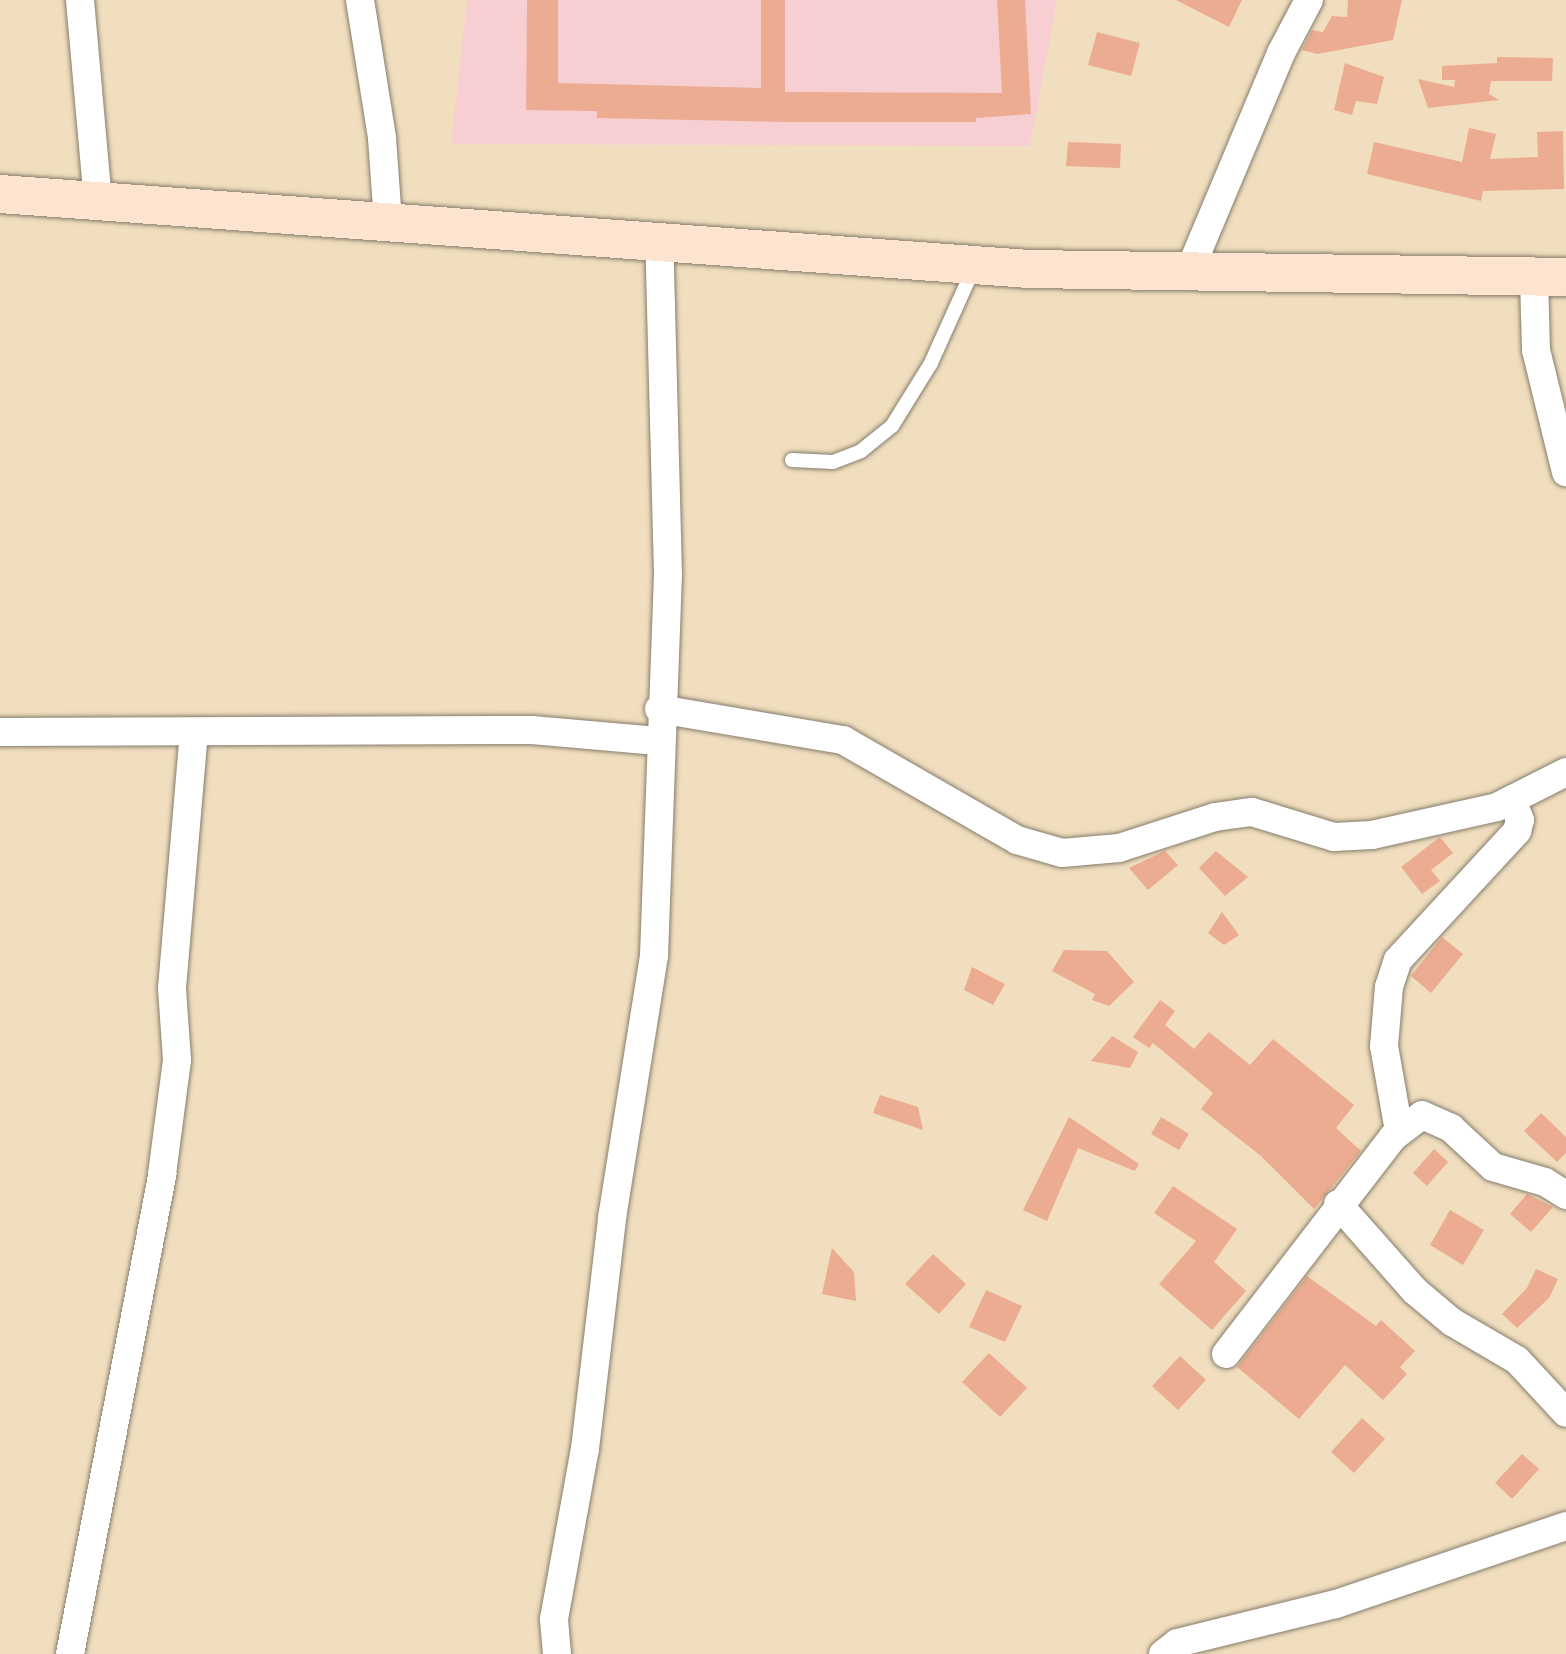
<!DOCTYPE html>
<html>
<head>
<meta charset="utf-8">
<style>
  body { margin:0 }
  #map { position:relative; width:1566px; height:1654px; overflow:hidden; background:#f0debe; font-family:Caveat,sans-serif }
  div>[style] { position:absolute }
  .built>* { inset:0; background:#f7cfd2 }
  .building>* { inset:0; background:#ecac91 }
  .roads { filter:drop-shadow(0 0 2px #867d6d) drop-shadow(0 0 2px #867d6d) }
  .lane>* { height:14px; margin:-7px; padding:0 7px; transform-origin:7px; border-radius:7px; background:#fff }
  .street>* { height:28px; margin:-14px; padding:0 14px; transform-origin:14px; border-radius:14px; background:#fff }
  .secondary>* { height:38px; margin:-19px; padding:0 19px; transform-origin:19px; border-radius:19px; background:#fde4d1 }
  span { translate:-50% -50%; white-space:nowrap; text-align:center; line-height:1.15; -webkit-text-stroke:6px #fcf5e5; paint-order:stroke }
</style>
</head>
<body>
<div id="map">
  <div class="built">
    <i style="clip-path:polygon(467px 0,1057px 0,1030px 146px,451px 144px)"></i>
  </div>
  <div class="building">
    <i style="clip-path:polygon(527px 0,558px 0,558px 83px,761px 88px,761px 0,785px 0,785px 92px,1002px 93px,997px 0,1025px 0,1031px 114px,976px 118px,976px 122px,785px 122px,597px 118px,597px 111px,526px 110px)"></i>
    <i style="clip-path:polygon(1176px 0,1242px 0,1229px 27px)"></i>
    <i style="clip-path:polygon(1348px 0,1402px 0,1393px 40px,1317px 54px,1302px 50px,1312px 30px,1323px 32px,1332px 16px,1347px 17px)"></i>
    <i style="clip-path:polygon(1097px 32px,1140px 43px,1131px 76px,1088px 65px)"></i>
    <i style="clip-path:polygon(1497px 57px,1553px 58px,1552px 81px,1491px 81px,1489px 94px,1499px 100px,1428px 108px,1418px 79px,1454px 87px,1455px 80px,1442px 80px,1442px 66px,1497px 63px)"></i>
    <i style="clip-path:polygon(1345px 63px,1384px 77px,1377px 104px,1356px 101px,1352px 115px,1334px 110px)"></i>
    <i style="clip-path:polygon(1469px 128px,1496px 134px,1490px 159px,1538px 157px,1537px 132px,1563px 131px,1564px 189px,1483px 191px,1481px 201px,1367px 174px,1374px 142px,1462px 162px)"></i>
    <i style="clip-path:polygon(1068px 142px,1121px 144px,1120px 168px,1066px 166px)"></i>
    <i style="clip-path:polygon(1440px 837px,1453px 853px,1431px 870px,1440px 881px,1422px 894px,1401px 867px)"></i>
    <i style="clip-path:polygon(1165px 851px,1178px 865px,1148px 890px,1129px 868px)"></i>
    <i style="clip-path:polygon(1216px 851px,1248px 877px,1225px 896px,1199px 868px)"></i>
    <i style="clip-path:polygon(1222px 912px,1239px 935px,1224px 945px,1208px 933px)"></i>
    <i style="clip-path:polygon(1442px 937px,1463px 954px,1431px 993px,1411px 976px)"></i>
    <i style="clip-path:polygon(1064px 950px,1107px 951px,1134px 982px,1109px 1006px,1092px 1000px,1095px 994px,1052px 971px)"></i>
    <i style="clip-path:polygon(972px 967px,1005px 984px,993px 1005px,964px 990px)"></i>
    <i style="clip-path:polygon(1160px 1000px,1175px 1011px,1165px 1025px,1194px 1049px,1209px 1032px,1250px 1065px,1273px 1039px,1354px 1105px,1336px 1128px,1361px 1151px,1314px 1209px,1261px 1156px,1201px 1109px,1213px 1093px,1153px 1043px,1149px 1048px,1133px 1037px)"></i>
    <i style="clip-path:polygon(1112px 1036px,1138px 1052px,1130px 1068px,1091px 1061px)"></i>
    <i style="clip-path:polygon(880px 1095px,918px 1107px,923px 1130px,873px 1113px)"></i>
    <i style="clip-path:polygon(1541px 1113px,1566px 1137px,1566px 1153px,1557px 1162px,1524px 1131px)"></i>
    <i style="clip-path:polygon(1069px 1117px,1139px 1164px,1135px 1171px,1078px 1148px,1047px 1221px,1023px 1210px)"></i>
    <i style="clip-path:polygon(1161px 1117px,1189px 1134px,1179px 1150px,1151px 1134px)"></i>
    <i style="clip-path:polygon(1434px 1149px,1448px 1162px,1427px 1186px,1413px 1173px)"></i>
    <i style="clip-path:polygon(1173px 1186px,1237px 1229px,1214px 1262px,1246px 1291px,1212px 1330px,1159px 1284px,1196px 1241px,1154px 1213px)"></i>
    <i style="clip-path:polygon(1527px 1194px,1553px 1207px,1531px 1232px,1510px 1214px)"></i>
    <i style="clip-path:polygon(1450px 1210px,1484px 1230px,1463px 1265px,1430px 1245px)"></i>
    <i style="clip-path:polygon(832px 1248px,854px 1272px,856px 1301px,822px 1294px)"></i>
    <i style="clip-path:polygon(933px 1254px,966px 1284px,939px 1314px,905px 1284px)"></i>
    <i style="clip-path:polygon(1536px 1269px,1558px 1279px,1549px 1298px,1517px 1328px,1502px 1314px,1527px 1288px)"></i>
    <i style="clip-path:polygon(1307px 1276px,1376px 1326px,1381px 1320px,1415px 1351px,1400px 1367px,1407px 1374px,1383px 1400px,1345px 1365px,1299px 1419px,1237px 1367px)"></i>
    <i style="clip-path:polygon(986px 1290px,1022px 1306px,1005px 1342px,969px 1327px)"></i>
    <i style="clip-path:polygon(989px 1353px,1027px 1388px,1000px 1417px,962px 1382px)"></i>
    <i style="clip-path:polygon(1180px 1356px,1206px 1380px,1178px 1410px,1152px 1386px)"></i>
    <i style="clip-path:polygon(1362px 1418px,1385px 1439px,1354px 1473px,1331px 1452px)"></i>
    <i style="clip-path:polygon(1522px 1454px,1539px 1469px,1512px 1499px,1495px 1483px)"></i>
  </div>
  <div class="roads">
    <div class="lane">
      <i style="left:792px;top:460px;width:41px;rotate:2.8deg"></i>
      <i style="left:833px;top:462px;width:30px;rotate:-21deg"></i>
      <i style="left:861px;top:451px;width:40px;rotate:-39deg"></i>
      <i style="left:892px;top:426px;width:74px;rotate:-58.2deg"></i>
      <i style="left:931px;top:363px;width:107px;rotate:-65.8deg"></i>
    </div>
    <div class="street">
      <i style="left:80px;top:0;width:201px;rotate:84.9deg"></i>
      <i style="left:360px;top:0;width:140px;rotate:80.9deg"></i>
      <i style="left:382px;top:138px;width:83px;rotate:85.9deg"></i>
      <i style="left:1189px;top:272px;width:238px;rotate:-67.2deg"></i>
      <i style="left:1281px;top:53px;width:60px;rotate:-62.2deg"></i>
      <i style="left:1534px;top:278px;width:72px;rotate:88.4deg"></i>
      <i style="left:1536px;top:350px;width:126px;rotate:76.2deg"></i>
      <i style="left:659px;top:709px;width:187px;rotate:9.6deg"></i>
      <i style="left:843px;top:740px;width:201px;rotate:29.9deg"></i>
      <i style="left:1017px;top:840px;width:47px;rotate:16.1deg"></i>
      <i style="left:1062px;top:853px;width:57px;rotate:-5deg"></i>
      <i style="left:1119px;top:848px;width:101px;rotate:-17.9deg"></i>
      <i style="left:1215px;top:817px;width:37px;rotate:-8deg"></i>
      <i style="left:1252px;top:812px;width:86px;rotate:17deg"></i>
      <i style="left:1334px;top:837px;width:38px;rotate:-3deg"></i>
      <i style="left:1372px;top:835px;width:128px;rotate:-12.6deg"></i>
      <i style="left:1497px;top:807px;width:77px;rotate:-26.9deg"></i>
      <i style="left:0;top:732px;width:532px;rotate:-0.22deg"></i>
      <i style="left:532px;top:730px;width:126px;rotate:5deg"></i>
      <i style="left:1399px;top:1131px;width:86px;rotate:-100deg"></i>
      <i style="left:1384px;top:1046px;width:59px;rotate:-85.2deg"></i>
      <i style="left:1389px;top:987px;width:28px;rotate:-72deg"></i>
      <i style="left:1398px;top:960px;width:176px;rotate:-47.3deg"></i>
      <i style="left:1517px;top:831px;width:11px;rotate:-75deg"></i>
      <i style="left:1520px;top:820px;width:22px;rotate:-112deg"></i>
      <i style="left:1338px;top:1204px;width:116px;rotate:48.5deg"></i>
      <i style="left:1415px;top:1291px;width:48px;rotate:40deg"></i>
      <i style="left:1452px;top:1322px;width:75px;rotate:30.3deg"></i>
      <i style="left:1517px;top:1360px;width:72px;rotate:47.2deg"></i>
      <i style="left:1226px;top:1354px;width:274px;rotate:-52.4deg"></i>
      <i style="left:1393px;top:1137px;width:36px;rotate:-37deg"></i>
      <i style="left:1422px;top:1115px;width:32px;rotate:24deg"></i>
      <i style="left:1451px;top:1128px;width:57px;rotate:42.9deg"></i>
      <i style="left:1493px;top:1167px;width:54px;rotate:16.1deg"></i>
      <i style="left:1545px;top:1182px;width:25px;rotate:32deg"></i>
      <i style="left:70px;top:1654px;width:489px;rotate:-79.1deg"></i>
      <i style="left:162px;top:1174px;width:115px;rotate:-82.5deg"></i>
      <i style="left:177px;top:1060px;width:72px;rotate:-94deg"></i>
      <i style="left:172px;top:988px;width:256px;rotate:-85.1deg"></i>
      <i style="left:557px;top:1654px;width:35px;rotate:-95deg"></i>
      <i style="left:554px;top:1619px;width:173px;rotate:-79.7deg"></i>
      <i style="left:585px;top:1449px;width:233px;rotate:-83.3deg"></i>
      <i style="left:612px;top:1218px;width:265px;rotate:-80.9deg"></i>
      <i style="left:654px;top:956px;width:382px;rotate:-87.9deg"></i>
      <i style="left:668px;top:574px;width:334px;rotate:-91.5deg"></i>
      <i style="left:1163px;top:1654px;width:18px;rotate:-38deg"></i>
      <i style="left:1177px;top:1643px;width:164px;rotate:-13.8deg"></i>
      <i style="left:1336px;top:1604px;width:243px;rotate:-18.7deg"></i>
    </div>
    <div class="secondary">
      <i style="left:0;top:194px;width:1032px;rotate:4.17deg"></i>
      <i style="left:1029px;top:269px;width:537px;rotate:0.85deg"></i>
    </div>
  </div>
</div>
</body>
</html>
